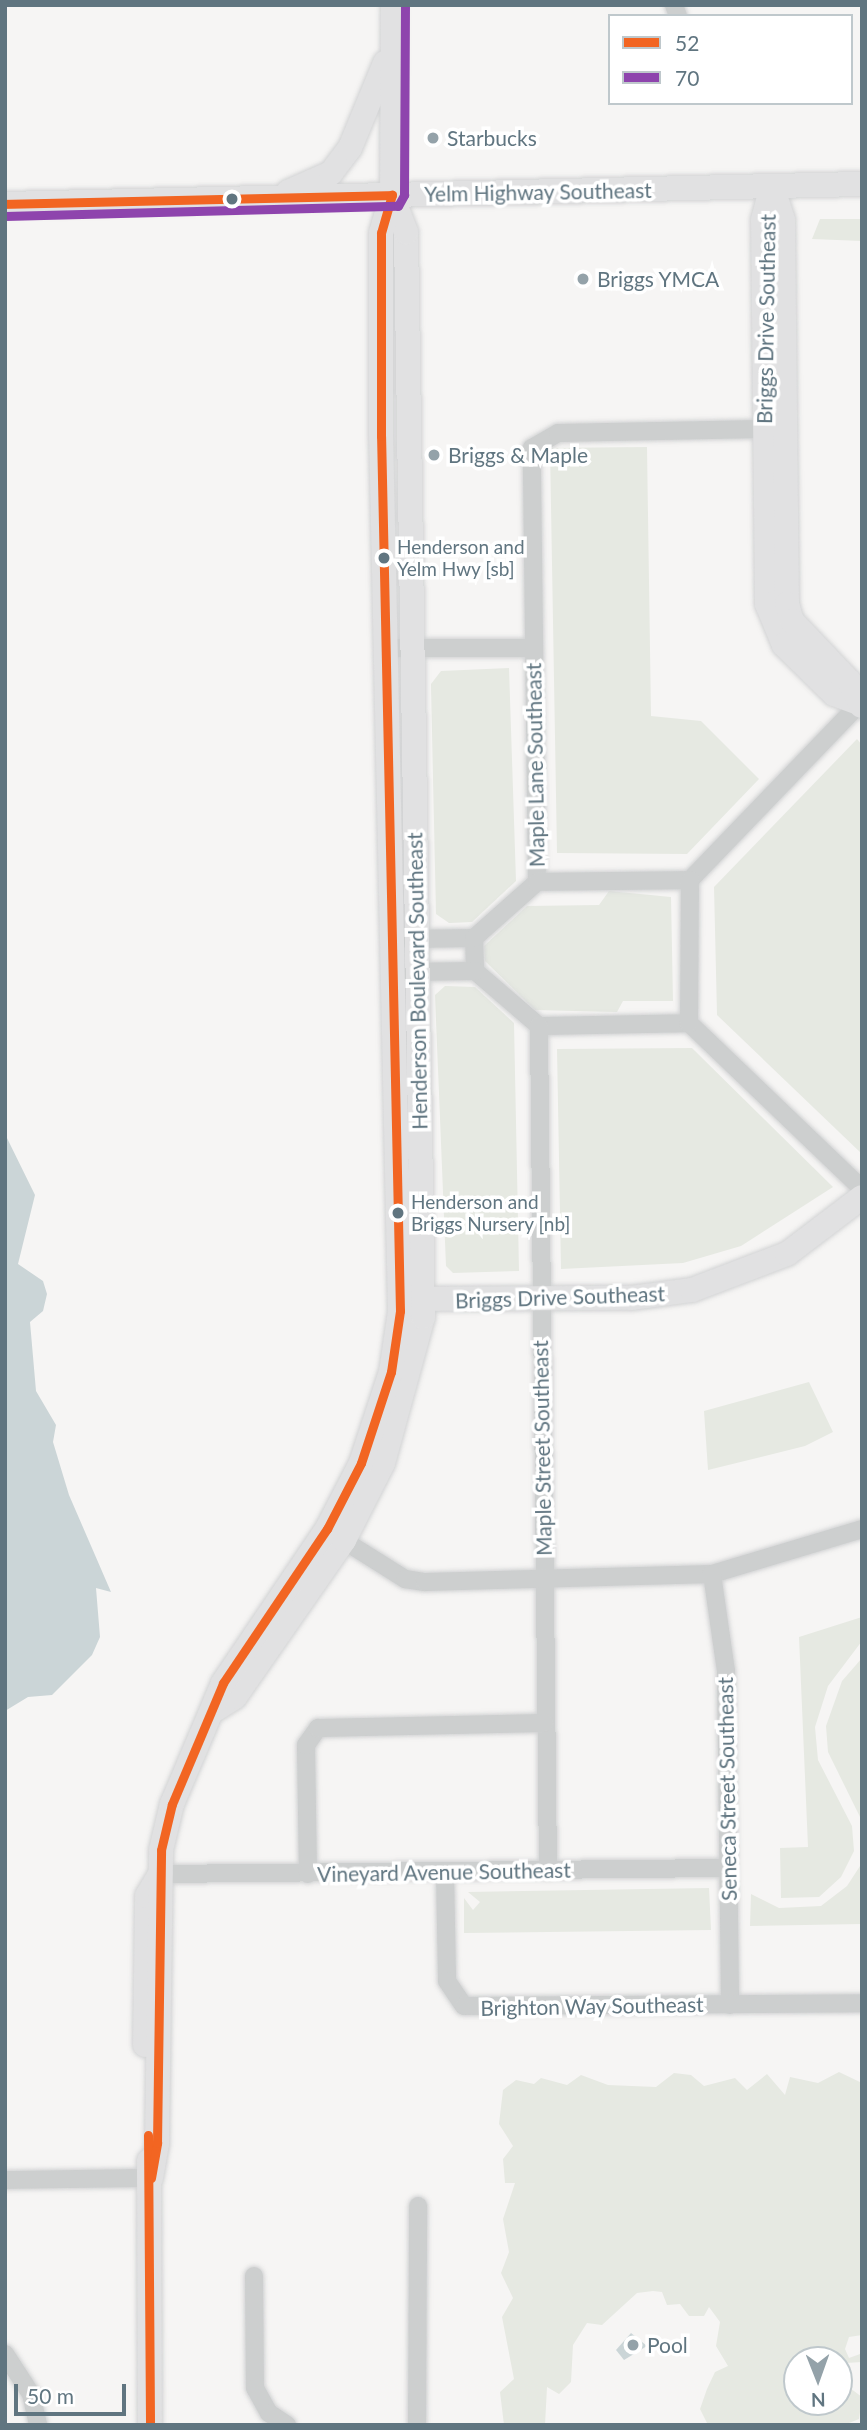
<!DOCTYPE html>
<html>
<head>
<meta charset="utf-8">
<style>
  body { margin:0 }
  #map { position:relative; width:867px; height:2430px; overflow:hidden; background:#f6f5f4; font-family:Lato,sans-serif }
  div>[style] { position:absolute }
  .green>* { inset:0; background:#e6e9e2 }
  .water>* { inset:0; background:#cbd5d7 }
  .roads { filter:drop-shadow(0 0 2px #d2d3d4) drop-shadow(0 0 2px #d2d3d4) }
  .street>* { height:18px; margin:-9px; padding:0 9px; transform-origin:9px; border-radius:9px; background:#cdcfcf }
  .secondary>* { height:24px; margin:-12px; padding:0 12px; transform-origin:12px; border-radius:12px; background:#e1e1e2 }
  .bus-1>* { height:9px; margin:-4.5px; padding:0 4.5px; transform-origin:4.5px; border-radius:4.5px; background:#f26522 }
  .bus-2>* { height:9px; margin:-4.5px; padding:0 4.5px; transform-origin:4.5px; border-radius:4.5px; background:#8e44ad }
  .dots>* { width:19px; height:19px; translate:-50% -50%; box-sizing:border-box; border:4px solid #fff; border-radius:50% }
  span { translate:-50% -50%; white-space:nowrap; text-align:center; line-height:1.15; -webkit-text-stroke:7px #fff; paint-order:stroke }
  .bus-label { font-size:19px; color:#607580 }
  .left { translate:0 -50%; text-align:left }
  .poi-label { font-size:21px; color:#607580 }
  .street-label { font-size:21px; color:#607580 }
  .frame { position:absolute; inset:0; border:7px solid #607580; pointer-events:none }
  .legend { position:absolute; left:608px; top:14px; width:245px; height:91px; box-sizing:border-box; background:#fff; border:2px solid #bfc8cc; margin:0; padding:9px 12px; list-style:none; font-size:21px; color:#607580 }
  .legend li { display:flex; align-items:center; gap:14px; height:35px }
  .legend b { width:35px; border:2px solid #bfc8cc }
  .north { position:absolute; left:783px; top:2346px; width:70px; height:70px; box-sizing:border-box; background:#fff; border:2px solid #bfc8cc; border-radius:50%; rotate:179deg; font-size:19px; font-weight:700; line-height:28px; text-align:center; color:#607580 }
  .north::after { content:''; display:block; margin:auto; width:24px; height:32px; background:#94a2a9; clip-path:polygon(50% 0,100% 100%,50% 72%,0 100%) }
  .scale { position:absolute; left:14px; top:2384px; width:112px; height:32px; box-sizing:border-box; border:4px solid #607580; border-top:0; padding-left:9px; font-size:21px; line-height:24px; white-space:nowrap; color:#607580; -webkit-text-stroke:5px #fff; paint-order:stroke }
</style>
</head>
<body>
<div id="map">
  <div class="green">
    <i style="clip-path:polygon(820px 219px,862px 219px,862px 241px,812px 239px)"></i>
    <i style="clip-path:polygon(647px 447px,651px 716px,701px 721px,759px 779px,687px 854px,557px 853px,550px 448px)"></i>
    <i style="clip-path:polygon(509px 668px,516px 881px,472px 922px,449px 923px,436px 914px,431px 684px,441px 671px)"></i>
    <i style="clip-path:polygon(857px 739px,862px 745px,862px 1154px,717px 1015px,714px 887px)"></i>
    <i style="clip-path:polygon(609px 891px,671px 897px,673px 1001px,623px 1001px,617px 1012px,535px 1010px,485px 961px,484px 946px,527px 906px,599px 905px)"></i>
    <i style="clip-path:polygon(445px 986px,475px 987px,514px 1023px,519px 1271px,453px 1273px,446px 1266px,435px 995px)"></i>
    <i style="clip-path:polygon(692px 1048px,833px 1187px,741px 1246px,683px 1263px,561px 1269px,557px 1049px)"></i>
    <i style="clip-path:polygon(809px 1382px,833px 1432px,805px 1446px,708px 1470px,704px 1411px)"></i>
    <i style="clip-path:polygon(862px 1617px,862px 1641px,828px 1686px,815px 1727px,818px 1760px,852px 1826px,854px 1851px,841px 1877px,819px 1897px,781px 1898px,780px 1848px,808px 1847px,799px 1637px)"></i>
    <i style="clip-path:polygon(862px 1658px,862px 1821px,828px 1752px,826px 1726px,842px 1681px)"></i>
    <i style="clip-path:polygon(862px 1863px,862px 1924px,750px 1926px,751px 1894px,779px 1908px,821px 1906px,847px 1886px)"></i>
    <i style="clip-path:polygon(709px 1888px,711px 1930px,464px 1933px,464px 1898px,473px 1910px,480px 1902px,468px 1892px)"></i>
    <i style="clip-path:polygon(839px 2072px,862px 2083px,862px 2335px,849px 2337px,845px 2349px,849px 2358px,860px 2354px,862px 2362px,846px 2363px,848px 2373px,839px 2378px,839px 2360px,797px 2360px,797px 2402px,839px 2402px,839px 2380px,862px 2397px,859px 2419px,844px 2425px,708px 2425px,700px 2409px,707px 2389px,715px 2372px,728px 2366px,716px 2346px,720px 2322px,709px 2307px,704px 2316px,689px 2316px,680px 2304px,667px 2305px,662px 2292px,653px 2291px,637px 2293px,602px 2325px,587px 2323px,573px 2345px,571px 2382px,559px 2394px,547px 2387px,545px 2425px,504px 2425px,500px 2392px,514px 2379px,502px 2317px,513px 2298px,501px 2273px,509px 2252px,503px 2219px,515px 2183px,505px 2183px,503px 2159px,513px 2146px,499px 2124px,503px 2090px,516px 2080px,534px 2084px,541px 2078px,567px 2085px,581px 2075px,608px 2085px,656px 2087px,674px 2073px,691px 2075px,704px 2086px,735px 2078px,747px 2090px,767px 2074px,785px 2095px,790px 2077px,818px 2083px)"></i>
  </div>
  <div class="water">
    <i style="clip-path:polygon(5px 1134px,35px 1195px,18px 1264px,43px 1281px,47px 1294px,43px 1311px,30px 1322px,36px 1391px,56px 1425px,53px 1442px,69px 1495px,111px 1592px,96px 1588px,100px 1637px,92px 1655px,52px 1695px,28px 1697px,5px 1711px)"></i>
    <i style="clip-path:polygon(631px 2333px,647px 2346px,624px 2360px,616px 2350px)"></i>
  </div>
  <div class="roads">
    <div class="street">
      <i style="left:674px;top:5px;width:12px;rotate:70deg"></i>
      <i style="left:385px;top:648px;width:148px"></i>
      <i style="left:690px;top:880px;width:248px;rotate:-46.1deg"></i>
      <i style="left:537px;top:882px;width:434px;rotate:-90.7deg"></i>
      <i style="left:532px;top:448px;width:30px;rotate:-30deg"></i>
      <i style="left:558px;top:433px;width:216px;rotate:-1.1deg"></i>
      <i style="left:474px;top:938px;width:33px;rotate:88deg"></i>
      <i style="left:475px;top:971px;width:84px;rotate:40.7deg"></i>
      <i style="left:539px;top:1026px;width:150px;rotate:-1.1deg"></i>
      <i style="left:407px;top:939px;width:67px;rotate:-0.9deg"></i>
      <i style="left:474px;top:938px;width:84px;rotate:-41.6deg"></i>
      <i style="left:537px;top:882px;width:153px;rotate:-0.7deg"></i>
      <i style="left:406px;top:972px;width:69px;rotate:-0.8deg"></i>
      <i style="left:689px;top:1023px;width:240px;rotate:43.8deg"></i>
      <i style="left:689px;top:1023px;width:143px;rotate:-89.6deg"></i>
      <i style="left:539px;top:1026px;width:845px;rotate:89.39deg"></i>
      <i style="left:335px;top:1535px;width:83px;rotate:32.2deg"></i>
      <i style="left:405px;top:1579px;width:20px;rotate:9deg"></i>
      <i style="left:425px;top:1582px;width:287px;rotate:-1.6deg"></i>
      <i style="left:712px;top:1574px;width:157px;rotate:-16.7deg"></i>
      <i style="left:712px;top:1574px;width:98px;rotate:81.8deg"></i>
      <i style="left:726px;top:1671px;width:334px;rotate:89.3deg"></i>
      <i style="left:445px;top:1873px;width:108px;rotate:88.9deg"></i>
      <i style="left:447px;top:1981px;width:30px;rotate:56deg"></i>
      <i style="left:464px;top:2006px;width:398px;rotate:-0.4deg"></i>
      <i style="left:160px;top:1874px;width:568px;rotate:-0.61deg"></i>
      <i style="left:308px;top:1874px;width:129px;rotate:-90.9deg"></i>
      <i style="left:306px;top:1745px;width:21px;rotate:-55deg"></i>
      <i style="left:318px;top:1728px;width:227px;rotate:-1.3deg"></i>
      <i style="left:5px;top:2180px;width:146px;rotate:-0.8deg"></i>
      <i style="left:254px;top:2276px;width:112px;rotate:89.5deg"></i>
      <i style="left:255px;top:2388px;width:29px;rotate:61deg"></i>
      <i style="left:269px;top:2413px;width:22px;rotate:34deg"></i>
      <i style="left:5px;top:2354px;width:48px;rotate:57deg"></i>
      <i style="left:31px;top:2394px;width:32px;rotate:77deg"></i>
      <i style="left:417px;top:2425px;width:219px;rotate:-89.7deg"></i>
    </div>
    <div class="secondary">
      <i style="left:772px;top:186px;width:35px;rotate:105deg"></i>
      <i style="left:763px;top:220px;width:384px;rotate:89.4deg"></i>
      <i style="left:767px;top:604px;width:44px;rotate:67.5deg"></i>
      <i style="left:784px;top:645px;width:70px;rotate:44.4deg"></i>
      <i style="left:834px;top:694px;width:27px;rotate:20deg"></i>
      <i style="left:772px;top:186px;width:36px;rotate:72deg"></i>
      <i style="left:783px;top:220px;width:384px;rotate:89.4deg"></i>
      <i style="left:787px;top:604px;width:18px;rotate:74deg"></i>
      <i style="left:792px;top:621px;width:83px;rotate:46.5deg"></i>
      <i style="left:849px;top:681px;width:28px;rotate:63deg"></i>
      <i style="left:288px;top:192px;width:47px;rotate:-23.8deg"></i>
      <i style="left:331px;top:173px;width:31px;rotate:-53deg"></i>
      <i style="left:350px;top:148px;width:92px;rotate:-67.6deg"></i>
      <i style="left:5px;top:204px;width:857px;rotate:-1.34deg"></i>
      <i style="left:408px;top:1299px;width:223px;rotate:-0.3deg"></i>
      <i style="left:631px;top:1298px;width:62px;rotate:-7.5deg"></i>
      <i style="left:692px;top:1290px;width:102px;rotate:-20.8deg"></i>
      <i style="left:787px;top:1254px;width:94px;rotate:-37.2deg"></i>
      <i style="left:216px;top:1709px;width:22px;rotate:-32deg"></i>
      <i style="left:235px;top:1697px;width:191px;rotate:-55.2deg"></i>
      <i style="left:344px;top:1540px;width:86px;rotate:-63.1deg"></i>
      <i style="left:383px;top:1463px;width:151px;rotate:-74.7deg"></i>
      <i style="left:423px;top:1317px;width:1085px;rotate:-90.9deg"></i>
      <i style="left:406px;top:232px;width:40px;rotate:-111deg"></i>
      <i style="left:145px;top:2045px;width:149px;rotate:-89.2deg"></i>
      <i style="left:147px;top:1896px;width:26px;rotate:-59deg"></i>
      <i style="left:149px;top:2161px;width:264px;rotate:89.8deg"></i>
      <i style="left:151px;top:2178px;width:36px;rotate:-80deg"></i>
      <i style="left:157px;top:2143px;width:293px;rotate:-89.2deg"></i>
      <i style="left:161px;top:1850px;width:47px;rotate:-76.6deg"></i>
      <i style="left:172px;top:1804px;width:131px;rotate:-67.1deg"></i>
      <i style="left:223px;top:1683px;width:186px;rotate:-56deg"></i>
      <i style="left:327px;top:1529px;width:74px;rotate:-62.7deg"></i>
      <i style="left:361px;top:1463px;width:96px;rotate:-71.8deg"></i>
      <i style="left:391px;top:1372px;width:62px;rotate:-81.6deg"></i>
      <i style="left:400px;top:1311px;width:875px;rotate:-91.24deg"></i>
      <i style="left:381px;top:436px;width:203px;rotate:-90deg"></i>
      <i style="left:381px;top:233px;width:40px;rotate:-74deg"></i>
      <i style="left:392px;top:195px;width:190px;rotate:-89.7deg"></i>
    </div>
  </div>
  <div class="bus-1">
    <i style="left:5px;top:204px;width:387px;rotate:-1.3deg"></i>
    <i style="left:148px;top:2135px;width:290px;rotate:89.6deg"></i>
    <i style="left:151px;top:2178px;width:36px;rotate:-80deg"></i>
    <i style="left:157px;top:2143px;width:293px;rotate:-89.2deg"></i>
    <i style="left:161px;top:1850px;width:47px;rotate:-76.6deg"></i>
    <i style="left:172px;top:1804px;width:131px;rotate:-67.1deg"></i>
    <i style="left:223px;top:1683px;width:186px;rotate:-56deg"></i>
    <i style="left:327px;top:1529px;width:74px;rotate:-62.7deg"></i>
    <i style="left:361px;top:1463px;width:96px;rotate:-71.8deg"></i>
    <i style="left:391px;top:1372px;width:62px;rotate:-81.6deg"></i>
    <i style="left:400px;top:1311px;width:875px;rotate:-91.24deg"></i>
    <i style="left:381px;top:436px;width:203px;rotate:-90deg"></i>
    <i style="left:381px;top:233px;width:40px;rotate:-74deg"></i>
  </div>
  <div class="bus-2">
    <i style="left:5px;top:216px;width:393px;rotate:-1.5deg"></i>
    <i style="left:398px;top:206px;width:13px;rotate:-61deg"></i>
    <i style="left:404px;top:195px;width:190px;rotate:-89.7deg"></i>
  </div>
  <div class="dots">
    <i style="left:433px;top:138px;background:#94a2a9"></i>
    <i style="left:232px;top:199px;background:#607580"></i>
    <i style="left:583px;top:279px;background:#94a2a9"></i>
    <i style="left:434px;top:455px;background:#94a2a9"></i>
    <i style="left:384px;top:558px;background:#607580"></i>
    <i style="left:398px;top:1213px;background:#607580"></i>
    <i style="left:633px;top:2345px;background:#94a2a9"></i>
  </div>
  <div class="bus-label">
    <span class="left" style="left:397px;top:558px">Henderson and<br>Yelm Hwy [sb]</span>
    <span class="left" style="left:411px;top:1213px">Henderson and<br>Briggs Nursery [nb]</span>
  </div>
  <div class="poi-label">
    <span class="left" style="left:447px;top:138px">Starbucks</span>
    <span class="left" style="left:597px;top:279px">Briggs YMCA</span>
    <span class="left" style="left:448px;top:455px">Briggs &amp; Maple</span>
    <span class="left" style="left:647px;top:2345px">Pool</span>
  </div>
  <div class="street-label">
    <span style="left:538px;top:192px;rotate:-1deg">Yelm Highway Southeast</span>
    <span style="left:766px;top:319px;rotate:-89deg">Briggs Drive Southeast</span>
    <span style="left:535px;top:765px;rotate:-91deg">Maple Lane Southeast</span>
    <span style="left:417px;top:981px;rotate:-91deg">Henderson Boulevard Southeast</span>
    <span style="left:560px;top:1297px;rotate:-2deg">Briggs Drive Southeast</span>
    <span style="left:542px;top:1448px;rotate:-91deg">Maple Street Southeast</span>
    <span style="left:727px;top:1789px;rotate:-91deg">Seneca Street Southeast</span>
    <span style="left:444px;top:1872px;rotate:-1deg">Vineyard Avenue Southeast</span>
    <span style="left:592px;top:2006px;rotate:-1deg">Brighton Way Southeast</span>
  </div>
  <div class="frame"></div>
  <ul class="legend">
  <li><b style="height:9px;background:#f26522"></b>52</li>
  <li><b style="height:9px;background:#8e44ad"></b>70</li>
  </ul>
  <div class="north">N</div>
  <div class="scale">50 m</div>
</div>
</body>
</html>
